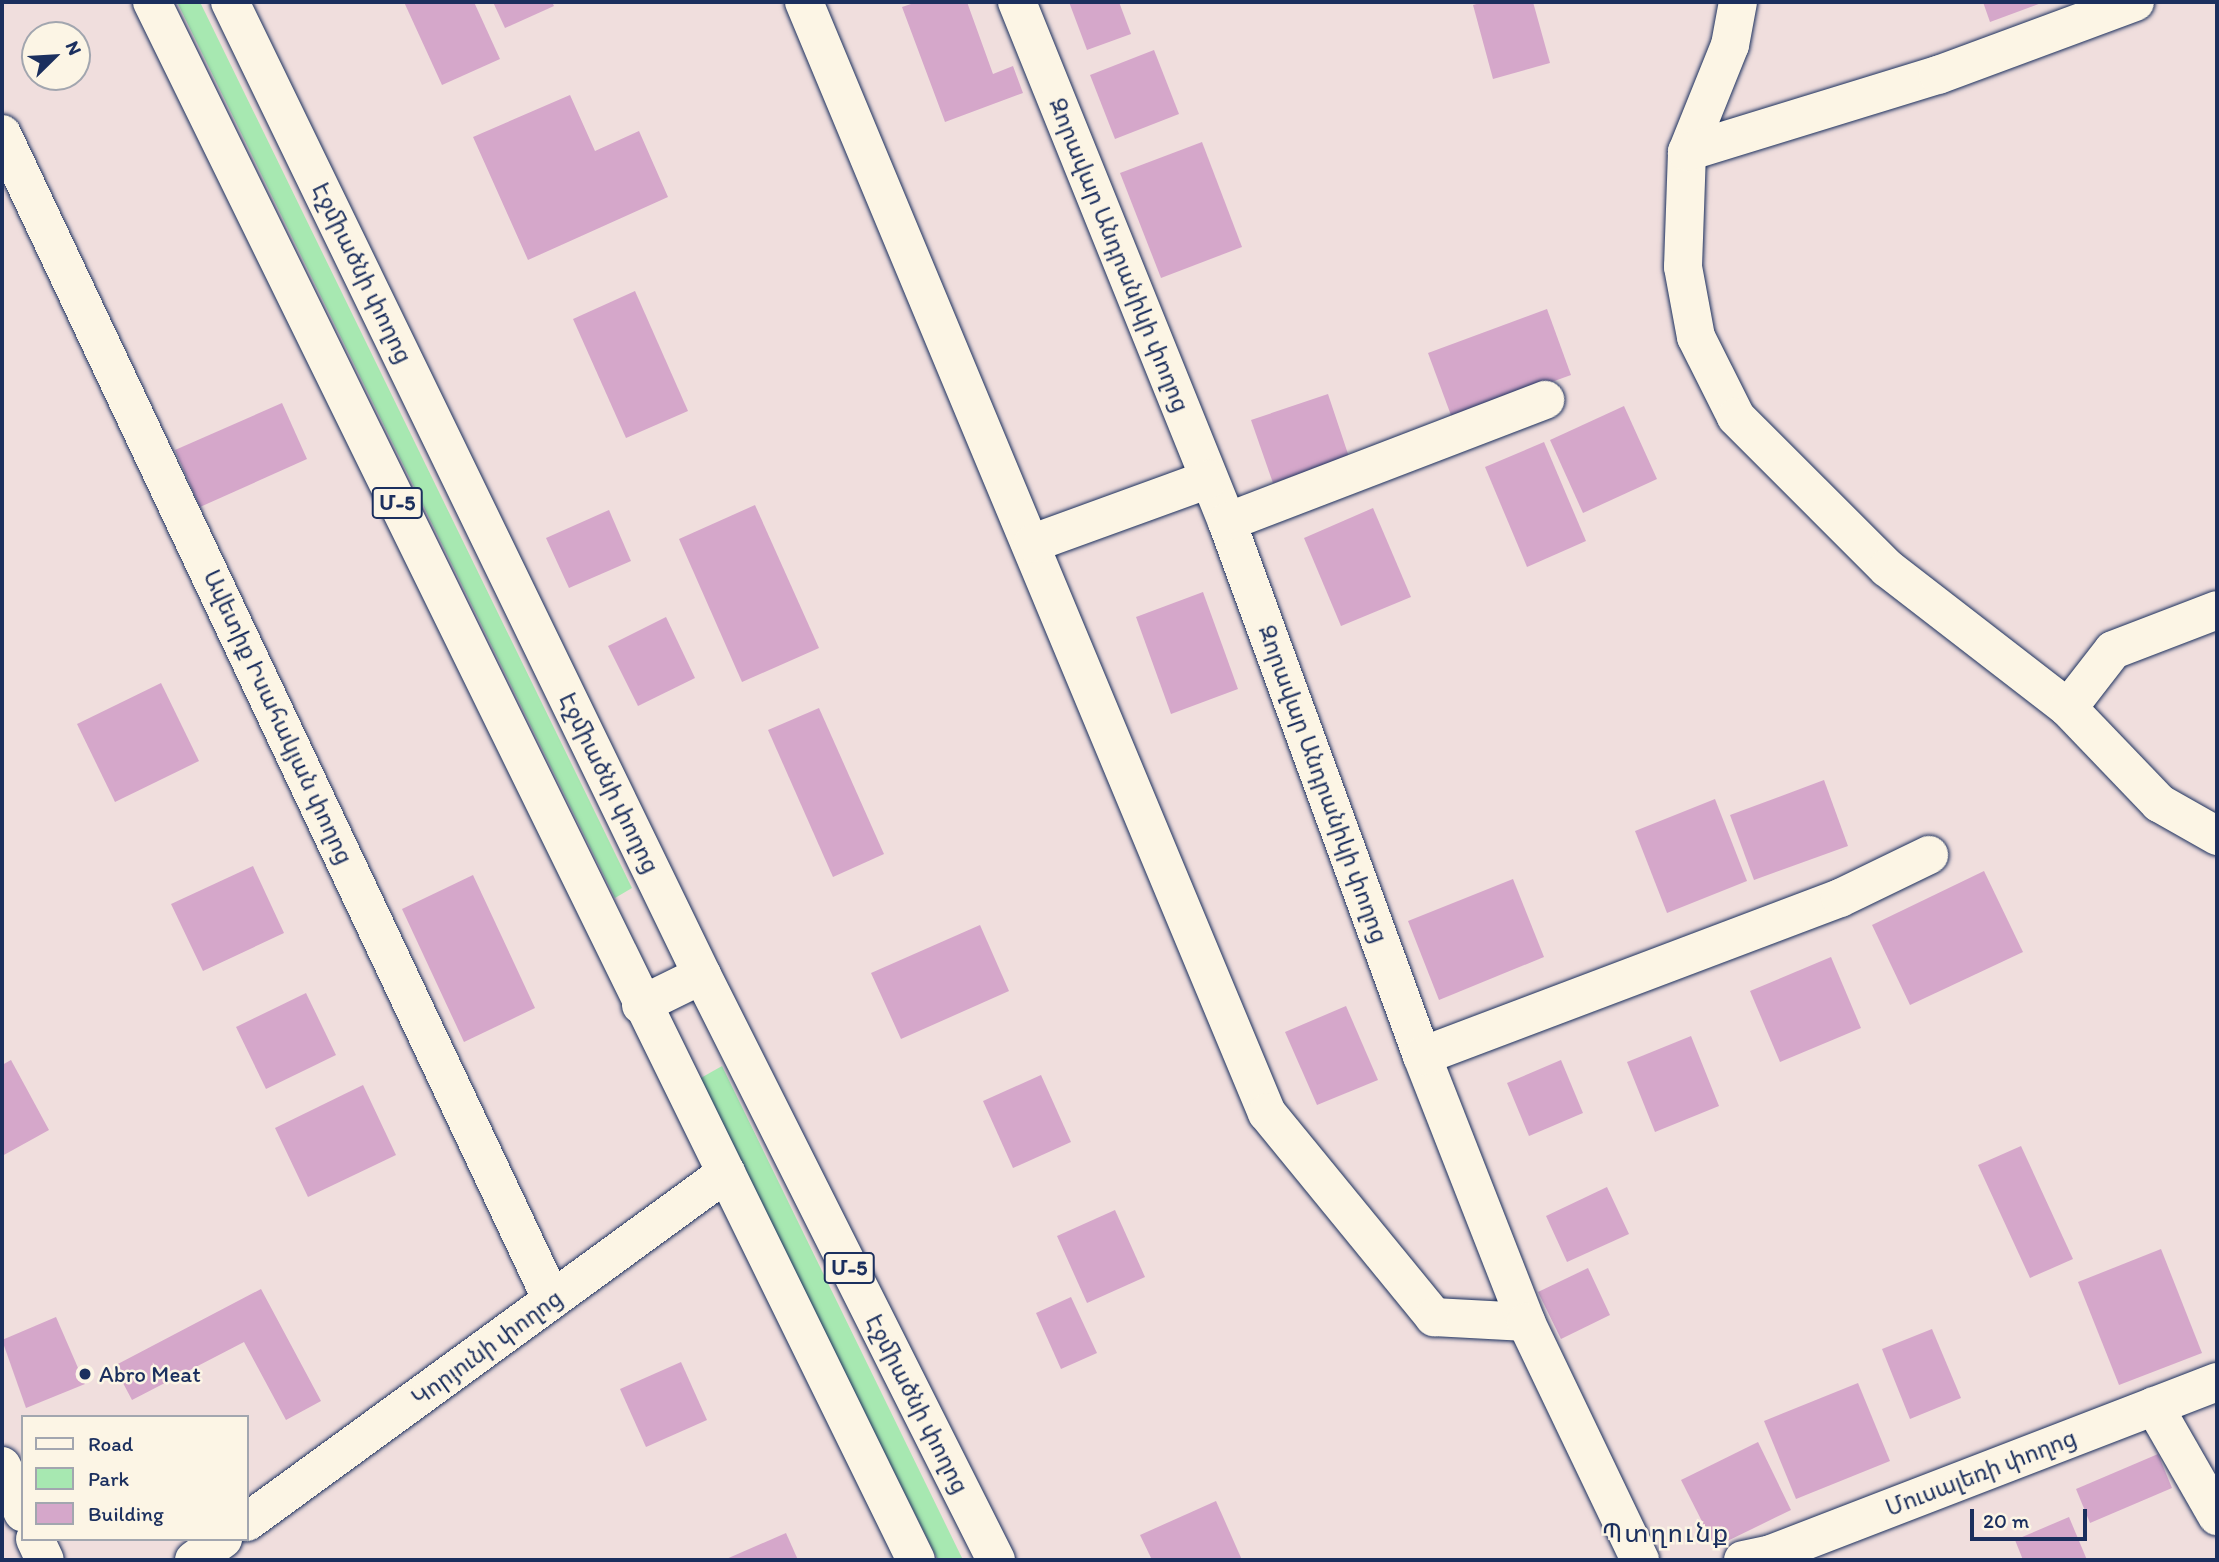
<!DOCTYPE html>
<html>
<head>
<meta charset="utf-8">
<style>
  body { margin:0 }
  #map { position:relative; width:2219px; height:1562px; overflow:hidden; background:#f0dedd; font-family:Itim,"Noto Sans Armenian",sans-serif }
  div>[style] { position:absolute }
  .green>* { inset:0; background:#a7e8b1 }
  .building>* { inset:0; background:#d5a7ca }
  .roads { filter:drop-shadow(0 0 2px #1b2f5e) drop-shadow(0 0 2px #1b2f5e) }
  .minor>* { height:38px; margin:-19px; padding:0 19px; transform-origin:19px; border-radius:19px; background:#fcf5e5 }
  .highway>* { height:38px; margin:-19px; padding:0 19px; transform-origin:19px; border-radius:19px; background:#fcf5e5 }
  .dots>* { width:19px; height:19px; translate:-50% -50%; box-sizing:border-box; border:4px solid #fcf5e5; border-radius:50% }
  span { translate:-50% -50%; white-space:nowrap; text-align:center; line-height:1.15; -webkit-text-stroke:5px #fcf5e5; paint-order:stroke }
  .shield-label span { padding:2px 5px; background:#fcf5e5; border:2px solid; border-radius:5px; -webkit-text-stroke-width:0 }
  .shield-label { font-size:21px; color:#1b2f5e; font-weight:700 }
  .street-label { font-size:23px; color:#1b2f5e }
  .poi-label { font-size:23px; color:#1b2f5e }
  .left { translate:0 -50%; text-align:left }
  .quarter-label { font-size:26px; color:#1b2f5e; letter-spacing:2px }
  .frame { position:absolute; inset:0; border:4px solid #1b2f5e; pointer-events:none }
  .legend { position:absolute; left:21px; top:1415px; width:228px; height:126px; box-sizing:border-box; background:#fcf5e5; border:2px solid #a2a6af; margin:0; padding:9px 12px; list-style:none; font-size:21px; color:#1b2f5e }
  .legend li { display:flex; align-items:center; gap:14px; height:35px }
  .legend b { width:35px; border:2px solid #a2a6af }
  .north { position:absolute; left:21px; top:21px; width:70px; height:70px; box-sizing:border-box; background:#fcf5e5; border:2px solid #a2a6af; border-radius:50%; rotate:66deg; font-size:19px; font-weight:700; line-height:28px; text-align:center; color:#1b2f5e }
  .north::after { content:''; display:block; margin:auto; width:24px; height:32px; background:#1b2f5e; clip-path:polygon(50% 0,100% 100%,50% 72%,0 100%) }
  .scale { position:absolute; left:1970px; top:1509px; width:117px; height:32px; box-sizing:border-box; border:4px solid #1b2f5e; border-top:0; padding-left:9px; font-size:21px; line-height:24px; white-space:nowrap; color:#1b2f5e; -webkit-text-stroke:5px #fcf5e5; paint-order:stroke }
</style>
</head>
<body>
<div id="map">
  <div class="green">
    <i style="clip-path:polygon(177px 2px,200px 2px,284px 174px,632px 888px,615px 898px)"></i>
    <i style="clip-path:polygon(722px 1066px,963px 1560px,938px 1560px,699px 1079px)"></i>
  </div>
  <div class="building">
    <i style="clip-path:polygon(404px 2px,474px 2px,500px 59px,442px 85px)"></i>
    <i style="clip-path:polygon(493px 2px,552px 2px,554px 6px,505px 28px)"></i>
    <i style="clip-path:polygon(917px 2px,967px 2px,993px 74px,1013px 66px,1023px 93px,945px 122px,902px 7px)"></i>
    <i style="clip-path:polygon(1069px 2px,1119px 2px,1131px 34px,1087px 50px)"></i>
    <i style="clip-path:polygon(1483px 2px,1533px 2px,1550px 63px,1493px 79px,1473px 5px)"></i>
    <i style="clip-path:polygon(1983px 2px,2044px 2px,1990px 22px)"></i>
    <i style="clip-path:polygon(1154px 50px,1179px 114px,1115px 139px,1090px 75px)"></i>
    <i style="clip-path:polygon(570px 95px,595px 151px,639px 131px,668px 197px,528px 260px,473px 137px)"></i>
    <i style="clip-path:polygon(1202px 142px,1242px 247px,1161px 278px,1120px 173px)"></i>
    <i style="clip-path:polygon(635px 291px,688px 411px,626px 438px,573px 319px)"></i>
    <i style="clip-path:polygon(1547px 309px,1571px 375px,1452px 418px,1428px 353px)"></i>
    <i style="clip-path:polygon(1328px 394px,1349px 457px,1273px 483px,1251px 420px)"></i>
    <i style="clip-path:polygon(282px 403px,307px 459px,200px 507px,175px 450px)"></i>
    <i style="clip-path:polygon(1624px 406px,1657px 479px,1583px 513px,1550px 440px)"></i>
    <i style="clip-path:polygon(1544px 442px,1586px 541px,1527px 567px,1485px 467px)"></i>
    <i style="clip-path:polygon(755px 505px,819px 648px,742px 682px,679px 539px)"></i>
    <i style="clip-path:polygon(1373px 508px,1411px 597px,1341px 626px,1304px 538px)"></i>
    <i style="clip-path:polygon(609px 510px,631px 561px,569px 588px,546px 538px)"></i>
    <i style="clip-path:polygon(1203px 592px,1238px 689px,1171px 714px,1136px 617px)"></i>
    <i style="clip-path:polygon(666px 617px,695px 678px,638px 706px,608px 646px)"></i>
    <i style="clip-path:polygon(161px 683px,199px 761px,115px 802px,77px 724px)"></i>
    <i style="clip-path:polygon(819px 708px,884px 854px,833px 877px,768px 730px)"></i>
    <i style="clip-path:polygon(1824px 780px,1848px 846px,1754px 880px,1730px 815px)"></i>
    <i style="clip-path:polygon(1715px 799px,1747px 881px,1667px 913px,1635px 831px)"></i>
    <i style="clip-path:polygon(253px 866px,284px 933px,203px 971px,171px 904px)"></i>
    <i style="clip-path:polygon(1984px 871px,2023px 952px,1910px 1005px,1872px 925px)"></i>
    <i style="clip-path:polygon(473px 875px,535px 1008px,464px 1042px,402px 909px)"></i>
    <i style="clip-path:polygon(1513px 879px,1544px 957px,1439px 1000px,1408px 921px)"></i>
    <i style="clip-path:polygon(980px 925px,1009px 991px,901px 1039px,871px 973px)"></i>
    <i style="clip-path:polygon(1831px 957px,1861px 1028px,1780px 1062px,1750px 991px)"></i>
    <i style="clip-path:polygon(306px 993px,336px 1055px,266px 1089px,236px 1027px)"></i>
    <i style="clip-path:polygon(1346px 1006px,1378px 1080px,1317px 1105px,1285px 1032px)"></i>
    <i style="clip-path:polygon(1691px 1036px,1719px 1106px,1655px 1132px,1627px 1062px)"></i>
    <i style="clip-path:polygon(11px 1060px,49px 1130px,2px 1156px,2px 1065px)"></i>
    <i style="clip-path:polygon(1561px 1060px,1583px 1113px,1529px 1136px,1507px 1083px)"></i>
    <i style="clip-path:polygon(1041px 1075px,1071px 1142px,1013px 1168px,983px 1101px)"></i>
    <i style="clip-path:polygon(363px 1085px,396px 1155px,308px 1197px,275px 1128px)"></i>
    <i style="clip-path:polygon(2021px 1146px,2073px 1259px,2030px 1278px,1978px 1165px)"></i>
    <i style="clip-path:polygon(1607px 1187px,1629px 1234px,1567px 1262px,1546px 1216px)"></i>
    <i style="clip-path:polygon(1115px 1210px,1145px 1277px,1087px 1303px,1057px 1236px)"></i>
    <i style="clip-path:polygon(2161px 1249px,2202px 1353px,2119px 1385px,2078px 1282px)"></i>
    <i style="clip-path:polygon(1588px 1268px,1610px 1315px,1561px 1339px,1538px 1292px)"></i>
    <i style="clip-path:polygon(261px 1289px,321px 1401px,286px 1420px,244px 1342px,132px 1400px,114px 1366px)"></i>
    <i style="clip-path:polygon(1071px 1297px,1097px 1353px,1061px 1369px,1036px 1313px)"></i>
    <i style="clip-path:polygon(56px 1317px,85px 1384px,26px 1408px,2px 1340px)"></i>
    <i style="clip-path:polygon(1932px 1329px,1961px 1398px,1910px 1419px,1882px 1349px)"></i>
    <i style="clip-path:polygon(681px 1362px,707px 1420px,646px 1447px,620px 1389px)"></i>
    <i style="clip-path:polygon(1858px 1383px,1890px 1461px,1796px 1499px,1764px 1421px)"></i>
    <i style="clip-path:polygon(1758px 1442px,1791px 1510px,1715px 1547px,1681px 1480px)"></i>
    <i style="clip-path:polygon(2158px 1454px,2172px 1488px,2090px 1523px,2076px 1489px)"></i>
    <i style="clip-path:polygon(1216px 1501px,1242px 1560px,1152px 1560px,1140px 1535px)"></i>
    <i style="clip-path:polygon(2069px 1517px,2087px 1560px,2023px 1560px,2015px 1540px)"></i>
    <i style="clip-path:polygon(786px 1533px,798px 1560px,724px 1560px)"></i>
  </div>
  <div class="roads">
    <div class="minor">
      <i style="left:804px;top:2px;width:1204px;rotate:67.38deg"></i>
      <i style="left:1267px;top:1113px;width:264px;rotate:50.7deg"></i>
      <i style="left:1434px;top:1317px;width:92px;rotate:3.1deg"></i>
      <i style="left:1017px;top:2px;width:561px;rotate:68.01deg"></i>
      <i style="left:1227px;top:522px;width:568px;rotate:69.94deg"></i>
      <i style="left:1422px;top:1056px;width:286px;rotate:68.6deg"></i>
      <i style="left:1526px;top:1322px;width:264px;rotate:64.4deg"></i>
      <i style="left:1738px;top:2px;width:44px;rotate:100.5deg"></i>
      <i style="left:1730px;top:45px;width:115px;rotate:111.9deg"></i>
      <i style="left:1687px;top:152px;width:115px;rotate:92deg"></i>
      <i style="left:1683px;top:267px;width:71px;rotate:79.5deg"></i>
      <i style="left:1696px;top:337px;width:89px;rotate:63.4deg"></i>
      <i style="left:1736px;top:417px;width:214px;rotate:45deg"></i>
      <i style="left:1887px;top:568px;width:229px;rotate:37.7deg"></i>
      <i style="left:2068px;top:708px;width:132px;rotate:46.2deg"></i>
      <i style="left:2159px;top:803px;width:67px;rotate:29.6deg"></i>
      <i style="left:2px;top:134px;width:1289px;rotate:64.75deg"></i>
      <i style="left:1687px;top:152px;width:263px;rotate:-17.1deg"></i>
      <i style="left:1938px;top:75px;width:210px;rotate:-20.3deg"></i>
      <i style="left:1227px;top:522px;width:341px;rotate:-21deg"></i>
      <i style="left:1033px;top:543px;width:187px;rotate:-20deg"></i>
      <i style="left:2068px;top:708px;width:73px;rotate:-52.2deg"></i>
      <i style="left:2113px;top:650px;width:111px;rotate:-21deg"></i>
      <i style="left:1422px;top:1056px;width:447px;rotate:-20.7deg"></i>
      <i style="left:1840px;top:898px;width:99px;rotate:-25.8deg"></i>
      <i style="left:2154px;top:1406px;width:127px;rotate:60.2deg"></i>
      <i style="left:2px;top:1466px;width:51px;rotate:65.9deg"></i>
      <i style="left:247px;top:1522px;width:593px;rotate:-36.08deg"></i>
      <i style="left:35px;top:1539px;width:23px;rotate:65deg"></i>
      <i style="left:194px;top:1560px;width:36px;rotate:-36deg"></i>
      <i style="left:1743px;top:1560px;width:29px;rotate:-12deg"></i>
      <i style="left:1771px;top:1554px;width:478px;rotate:-21.1deg"></i>
    </div>
    <div class="highway">
      <i style="left:152px;top:2px;width:1735px;rotate:63.88deg"></i>
      <i style="left:230px;top:2px;width:1081px;rotate:64.12deg"></i>
      <i style="left:702px;top:975px;width:655px;rotate:63.32deg"></i>
      <i style="left:641px;top:1005px;width:68px;rotate:-26.2deg"></i>
    </div>
  </div>
  <div class="dots">
    <i style="left:85px;top:1374px;background:#1b2f5e"></i>
  </div>
  <div class="shield-label">
    <span style="left:397px;top:503px">Մ-5</span>
    <span style="left:849px;top:1268px">Մ-5</span>
  </div>
  <div class="street-label">
    <span style="left:1119px;top:255px;rotate:68deg">Զորավար Անդրանիկի փողոց</span>
    <span style="left:362px;top:273px;rotate:64deg">Էջմիածնի փողոց</span>
    <span style="left:278px;top:717px;rotate:65deg">Ավետիք Իսահակյան փողոց</span>
    <span style="left:609px;top:783px;rotate:64deg">Էջմիածնի փողոց</span>
    <span style="left:1323px;top:784px;rotate:70deg">Զորավար Անդրանիկի փողոց</span>
    <span style="left:487px;top:1348px;rotate:-36deg">Կորյունի փողոց</span>
    <span style="left:917px;top:1404px;rotate:63deg">Էջմիածնի փողոց</span>
    <span style="left:1981px;top:1473px;rotate:-21deg">Մուսալեռի փողոց</span>
  </div>
  <div class="poi-label">
    <span class="left" style="left:99px;top:1374px">Abro Meat</span>
  </div>
  <div class="quarter-label">
    <span style="left:1666px;top:1534px">Պտղունք</span>
  </div>
  <div class="frame"></div>
  <ul class="legend">
  <li><b style="height:9px;background:#fcf5e5"></b>Road</li>
  <li><b style="height:19px;background:#a7e8b1"></b>Park</li>
  <li><b style="height:19px;background:#d5a7ca"></b>Building</li>
  </ul>
  <div class="north">N</div>
  <div class="scale">20 m</div>
</div>
</body>
</html>
